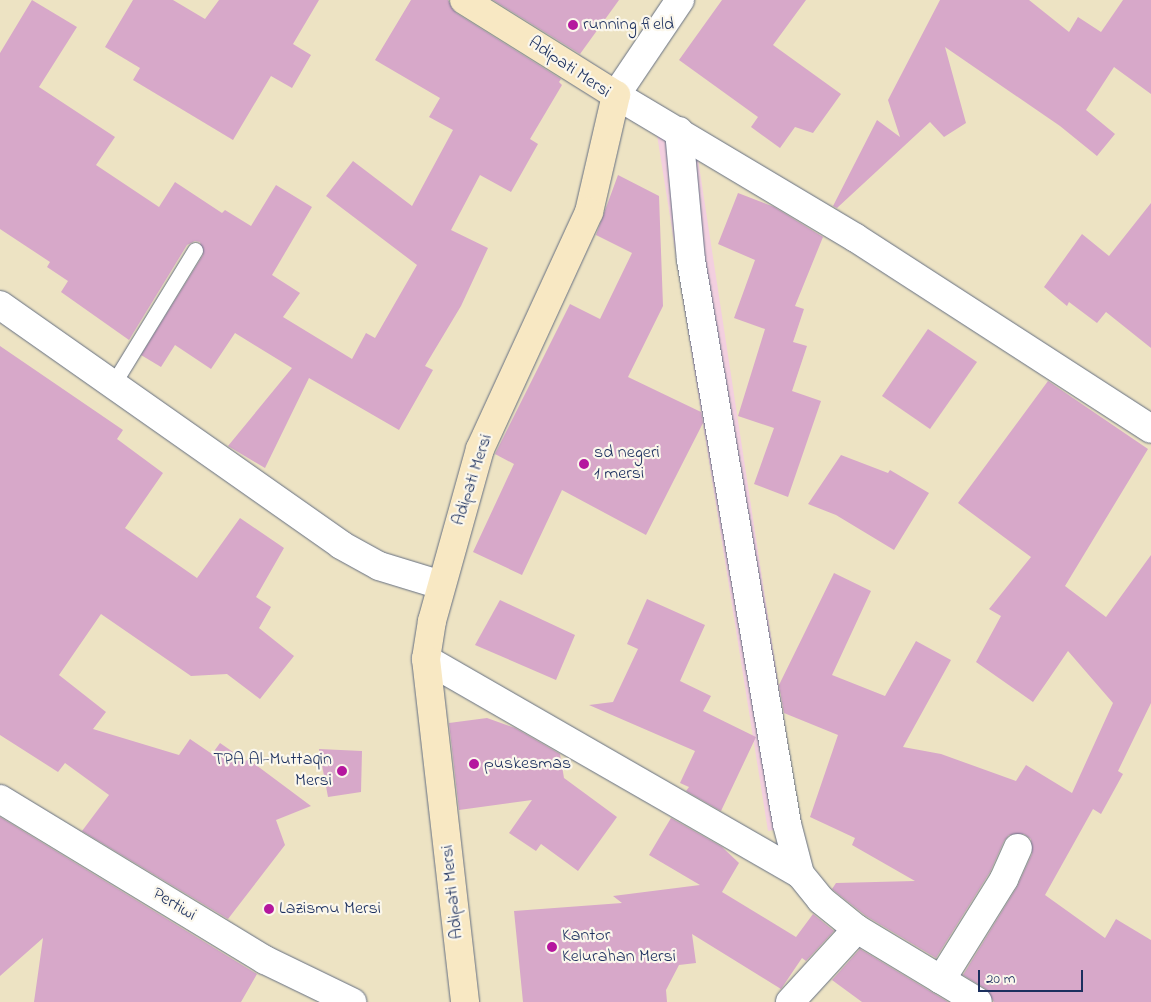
<!DOCTYPE html>
<html>
<head>
<meta charset="utf-8">
<style>
  body { margin:0 }
  #map { position:relative; width:1151px; height:1002px; overflow:hidden; background:#ede3c3; font-family:"Indie Flower",sans-serif }
  div>[style] { position:absolute }
  .built>* { inset:0; background:#f3cfdf }
  .building>* { inset:0; background:#d7a8c9 }
  .roads { filter:drop-shadow(0 0 1px #646e81) drop-shadow(0 0 1px #646e81) }
  .lane>* { height:15px; margin:-7.5px; padding:0 7.5px; transform-origin:7.5px; border-radius:7.5px; background:#fff }
  .street>* { height:28px; margin:-14px; padding:0 14px; transform-origin:14px; border-radius:14px; background:#fff }
  .secondary>* { height:28px; margin:-14px; padding:0 14px; transform-origin:14px; border-radius:14px; background:#f8e8c3 }
  .dots>* { width:14px; height:14px; translate:-50% -50%; box-sizing:border-box; border:2px solid #fbf7ec; border-radius:50% }
  span { translate:-50% -50%; white-space:nowrap; text-align:center; line-height:1.15; -webkit-text-stroke:4.5px #fbf7ec; paint-order:stroke }
  .poi-label { font-size:18px; color:#1b2f5e }
  .left { translate:0 -50%; text-align:left }
  .right { translate:-100% -50%; text-align:right }
  .street-label { font-size:18px; color:#1b2f5e }
  .scale { position:absolute; left:978px; top:970px; width:105px; height:22px; box-sizing:border-box; border:2px solid #1b2f5e; border-top:0; padding-left:6px; font-size:15px; line-height:18px; white-space:nowrap; color:#1b2f5e; -webkit-text-stroke:4px #fbf7ec; paint-order:stroke }
</style>
</head>
<body>
<div id="map">
  <div class="built">
    <i style="clip-path:polygon(657px 135px,698px 159px,800px 826px,768px 831px)"></i>
  </div>
  <div class="building">
    <i style="clip-path:polygon(32px 0,77px 27px,39px 87px,115px 137px,96px 165px,159px 207px,175px 182px,222px 213px,225px 210px,251px 226px,276px 185px,312px 207px,272px 275px,300px 293px,283px 317px,352px 359px,366px 333px,375px 338px,417px 265px,326px 196px,353px 161px,412px 206px,453px 130px,429px 117px,440px 98px,375px 60px,411px 0,448px 0,456px 13px,561px 79px,559px 82px,562px 85px,530px 139px,538px 144px,511px 192px,480px 175px,451px 230px,488px 248px,461px 306px,425px 366px,433px 370px,399px 430px,309px 378px,265px 468px,228px 446px,292px 368px,235px 333px,211px 369px,175px 345px,161px 367px,141px 355px,203px 255px,200px 242px,195px 241px,187px 245px,129px 340px,61px 292px,68px 281px,47px 267px,50px 262px,0 229px,0 53px)"></i>
    <i style="clip-path:polygon(133px 0,173px 0,205px 19px,219px 0,319px 0,293px 44px,311px 55px,292px 88px,271px 76px,233px 140px,133px 80px,140px 68px,105px 47px)"></i>
    <i style="clip-path:polygon(493px 0,619px 0,580px 54px)"></i>
    <i style="clip-path:polygon(722px 0,806px 0,773px 45px,841px 94px,813px 133px,795px 127px,780px 148px,751px 127px,758px 117px,679px 60px)"></i>
    <i style="clip-path:polygon(940px 0,1029px 0,1069px 32px,1078px 17px,1101px 32px,1123px 0,1151px 0,1151px 94px,1114px 67px,1086px 110px,1115px 134px,1097px 156px,1060px 126px,945px 47px,966px 123px,944px 137px,930px 122px,837px 208px,833px 206px,877px 120px,900px 137px,888px 100px)"></i>
    <i style="clip-path:polygon(618px 175px,659px 196px,663px 306px,628px 377px,701px 412px,703px 423px,646px 535px,562px 490px,522px 575px,473px 552px,514px 464px,495px 454px,570px 304px,600px 319px,632px 253px,596px 235px)"></i>
    <i style="clip-path:polygon(738px 193px,774px 207px,823px 237px,795px 306px,804px 309px,793px 342px,807px 346px,792px 391px,821px 401px,788px 497px,754px 484px,774px 428px,738px 416px,765px 329px,734px 318px,755px 260px,718px 244px)"></i>
    <i style="clip-path:polygon(1151px 203px,1151px 348px,1106px 312px,1097px 323px,1069px 302px,1067px 306px,1044px 287px,1082px 234px,1109px 256px)"></i>
    <i style="clip-path:polygon(928px 329px,977px 362px,930px 429px,882px 396px)"></i>
    <i style="clip-path:polygon(0 346px,123px 430px,117px 439px,163px 473px,125px 528px,197px 578px,240px 518px,284px 548px,256px 597px,271px 607px,259px 628px,294px 656px,260px 699px,227px 674px,191px 676px,101px 614px,59px 675px,106px 712px,93px 729px,179px 755px,190px 739px,212px 754px,220px 743px,246px 761px,248px 759px,311px 806px,276px 820px,285px 845px,228px 919px,82px 831px,109px 795px,65px 763px,58px 772px,0 735px)"></i>
    <i style="clip-path:polygon(1048px 381px,1148px 449px,1065px 586px,1106px 617px,1151px 555px,1151px 703px,1118px 771px,1123px 774px,1101px 814px,1093px 809px,1045px 895px,1105px 938px,1116px 919px,1151px 940px,1151px 1002px,994px 1002px,986px 989px,963px 975px,1017px 887px,1032px 854px,1031px 839px,1024px 834px,1009px 835px,1004px 841px,990px 872px,936px 958px,866px 916px,832px 889px,836px 883px,915px 881px,852px 845px,855px 838px,810px 817px,838px 735px,784px 713px,779px 685px,834px 573px,871px 591px,832px 675px,885px 696px,916px 641px,951px 660px,903px 747px,941px 754px,1016px 781px,1026px 765px,1072px 793px,1113px 703px,1068px 651px,1033px 702px,976px 662px,1001px 616px,989px 609px,1031px 557px,958px 503px)"></i>
    <i style="clip-path:polygon(841px 455px,888px 473px,890px 470px,929px 493px,894px 550px,836px 515px,808px 504px)"></i>
    <i style="clip-path:polygon(647px 599px,705px 625px,680px 681px,711px 696px,703px 711px,756px 737px,721px 811px,686px 791px,689px 787px,680px 783px,695px 751px,589px 705px,613px 702px,638px 649px,627px 644px)"></i>
    <i style="clip-path:polygon(500px 600px,575px 635px,556px 680px,475px 645px)"></i>
    <i style="clip-path:polygon(487px 718px,515px 728px,560px 754px,564px 778px,617px 817px,578px 871px,541px 844px,536px 851px,509px 833px,532px 800px,459px 810px,449px 723px)"></i>
    <i style="clip-path:polygon(319px 749px,362px 751px,361px 792px,328px 797px)"></i>
    <i style="clip-path:polygon(0 817px,257px 974px,241px 1002px,34px 1002px,43px 938px,0 976px)"></i>
    <i style="clip-path:polygon(671px 818px,722px 847px,739px 863px,722px 892px,796px 937px,813px 914px,834px 931px,806px 961px,802px 958px,781px 989px,692px 934px,696px 963px,679px 965px,666px 990px,667px 1002px,523px 1002px,514px 911px,622px 903px,613px 896px,700px 885px,649px 855px)"></i>
    <i style="clip-path:polygon(860px 949px,933px 993px,948px 1002px,862px 1002px,832px 980px)"></i>
  </div>
  <div class="roads">
    <div class="lane">
      <i style="left:113px;top:384px;width:157px;rotate:-58.5deg"></i>
    </div>
    <div class="street">
      <i style="left:680px;top:0;width:115px;rotate:124deg"></i>
      <i style="left:616px;top:95px;width:279px;rotate:30.8deg"></i>
      <i style="left:856px;top:238px;width:351px;rotate:32.9deg"></i>
      <i style="left:679px;top:131px;width:130px;rotate:84.7deg"></i>
      <i style="left:691px;top:260px;width:572px;rotate:80.34deg"></i>
      <i style="left:787px;top:824px;width:52px;rotate:75.4deg"></i>
      <i style="left:800px;top:874px;width:33px;rotate:51deg"></i>
      <i style="left:821px;top:900px;width:46px;rotate:38.9deg"></i>
      <i style="left:857px;top:929px;width:141px;rotate:31.1deg"></i>
      <i style="left:0;top:305px;width:417px;rotate:35.1deg"></i>
      <i style="left:341px;top:545px;width:43px;rotate:28.9deg"></i>
      <i style="left:379px;top:566px;width:65px;rotate:17deg"></i>
      <i style="left:426px;top:659px;width:431px;rotate:29.9deg"></i>
      <i style="left:0;top:799px;width:310px;rotate:31.3deg"></i>
      <i style="left:265px;top:960px;width:97px;rotate:25.8deg"></i>
      <i style="left:941px;top:980px;width:119px;rotate:-58deg"></i>
      <i style="left:1004px;top:879px;width:34px;rotate:-66deg"></i>
      <i style="left:790px;top:1002px;width:99px;rotate:-47.5deg"></i>
    </div>
    <div class="secondary">
      <i style="left:464px;top:0;width:179px;rotate:32deg"></i>
      <i style="left:616px;top:95px;width:120px;rotate:103deg"></i>
      <i style="left:589px;top:212px;width:261px;rotate:114.7deg"></i>
      <i style="left:480px;top:449px;width:179px;rotate:105.6deg"></i>
      <i style="left:432px;top:621px;width:38px;rotate:99deg"></i>
      <i style="left:426px;top:659px;width:345px;rotate:83.5deg"></i>
    </div>
  </div>
  <div class="dots">
    <i style="left:573px;top:25px;background:#b5179e"></i>
    <i style="left:584px;top:464px;background:#b5179e"></i>
    <i style="left:474px;top:764px;background:#b5179e"></i>
    <i style="left:342px;top:771px;background:#b5179e"></i>
    <i style="left:269px;top:909px;background:#b5179e"></i>
    <i style="left:552px;top:947px;background:#b5179e"></i>
  </div>
  <div class="poi-label">
    <span class="left" style="left:583px;top:25px">running field</span>
    <span class="left" style="left:594px;top:464px">sd negeri<br>1 mersi</span>
    <span class="right" style="left:332px;top:771px">TPA Al-Muttaqin<br>Mersi</span>
    <span class="left" style="left:484px;top:764px">puskesmas</span>
    <span class="left" style="left:279px;top:909px">Lazismu Mersi</span>
    <span class="left" style="left:562px;top:947px">Kantor<br>Kelurahan Mersi</span>
  </div>
  <div class="street-label">
    <span style="left:569px;top:68px;rotate:34deg">Adipati Mersi</span>
    <span style="left:473px;top:480px;rotate:-72deg">Adipati Mersi</span>
    <span style="left:453px;top:892px;rotate:-96deg">Adipati Mersi</span>
    <span style="left:174px;top:905px;rotate:31deg">Pertiwi</span>
  </div>
  <div class="scale">20 m</div>
</div>
</body>
</html>
